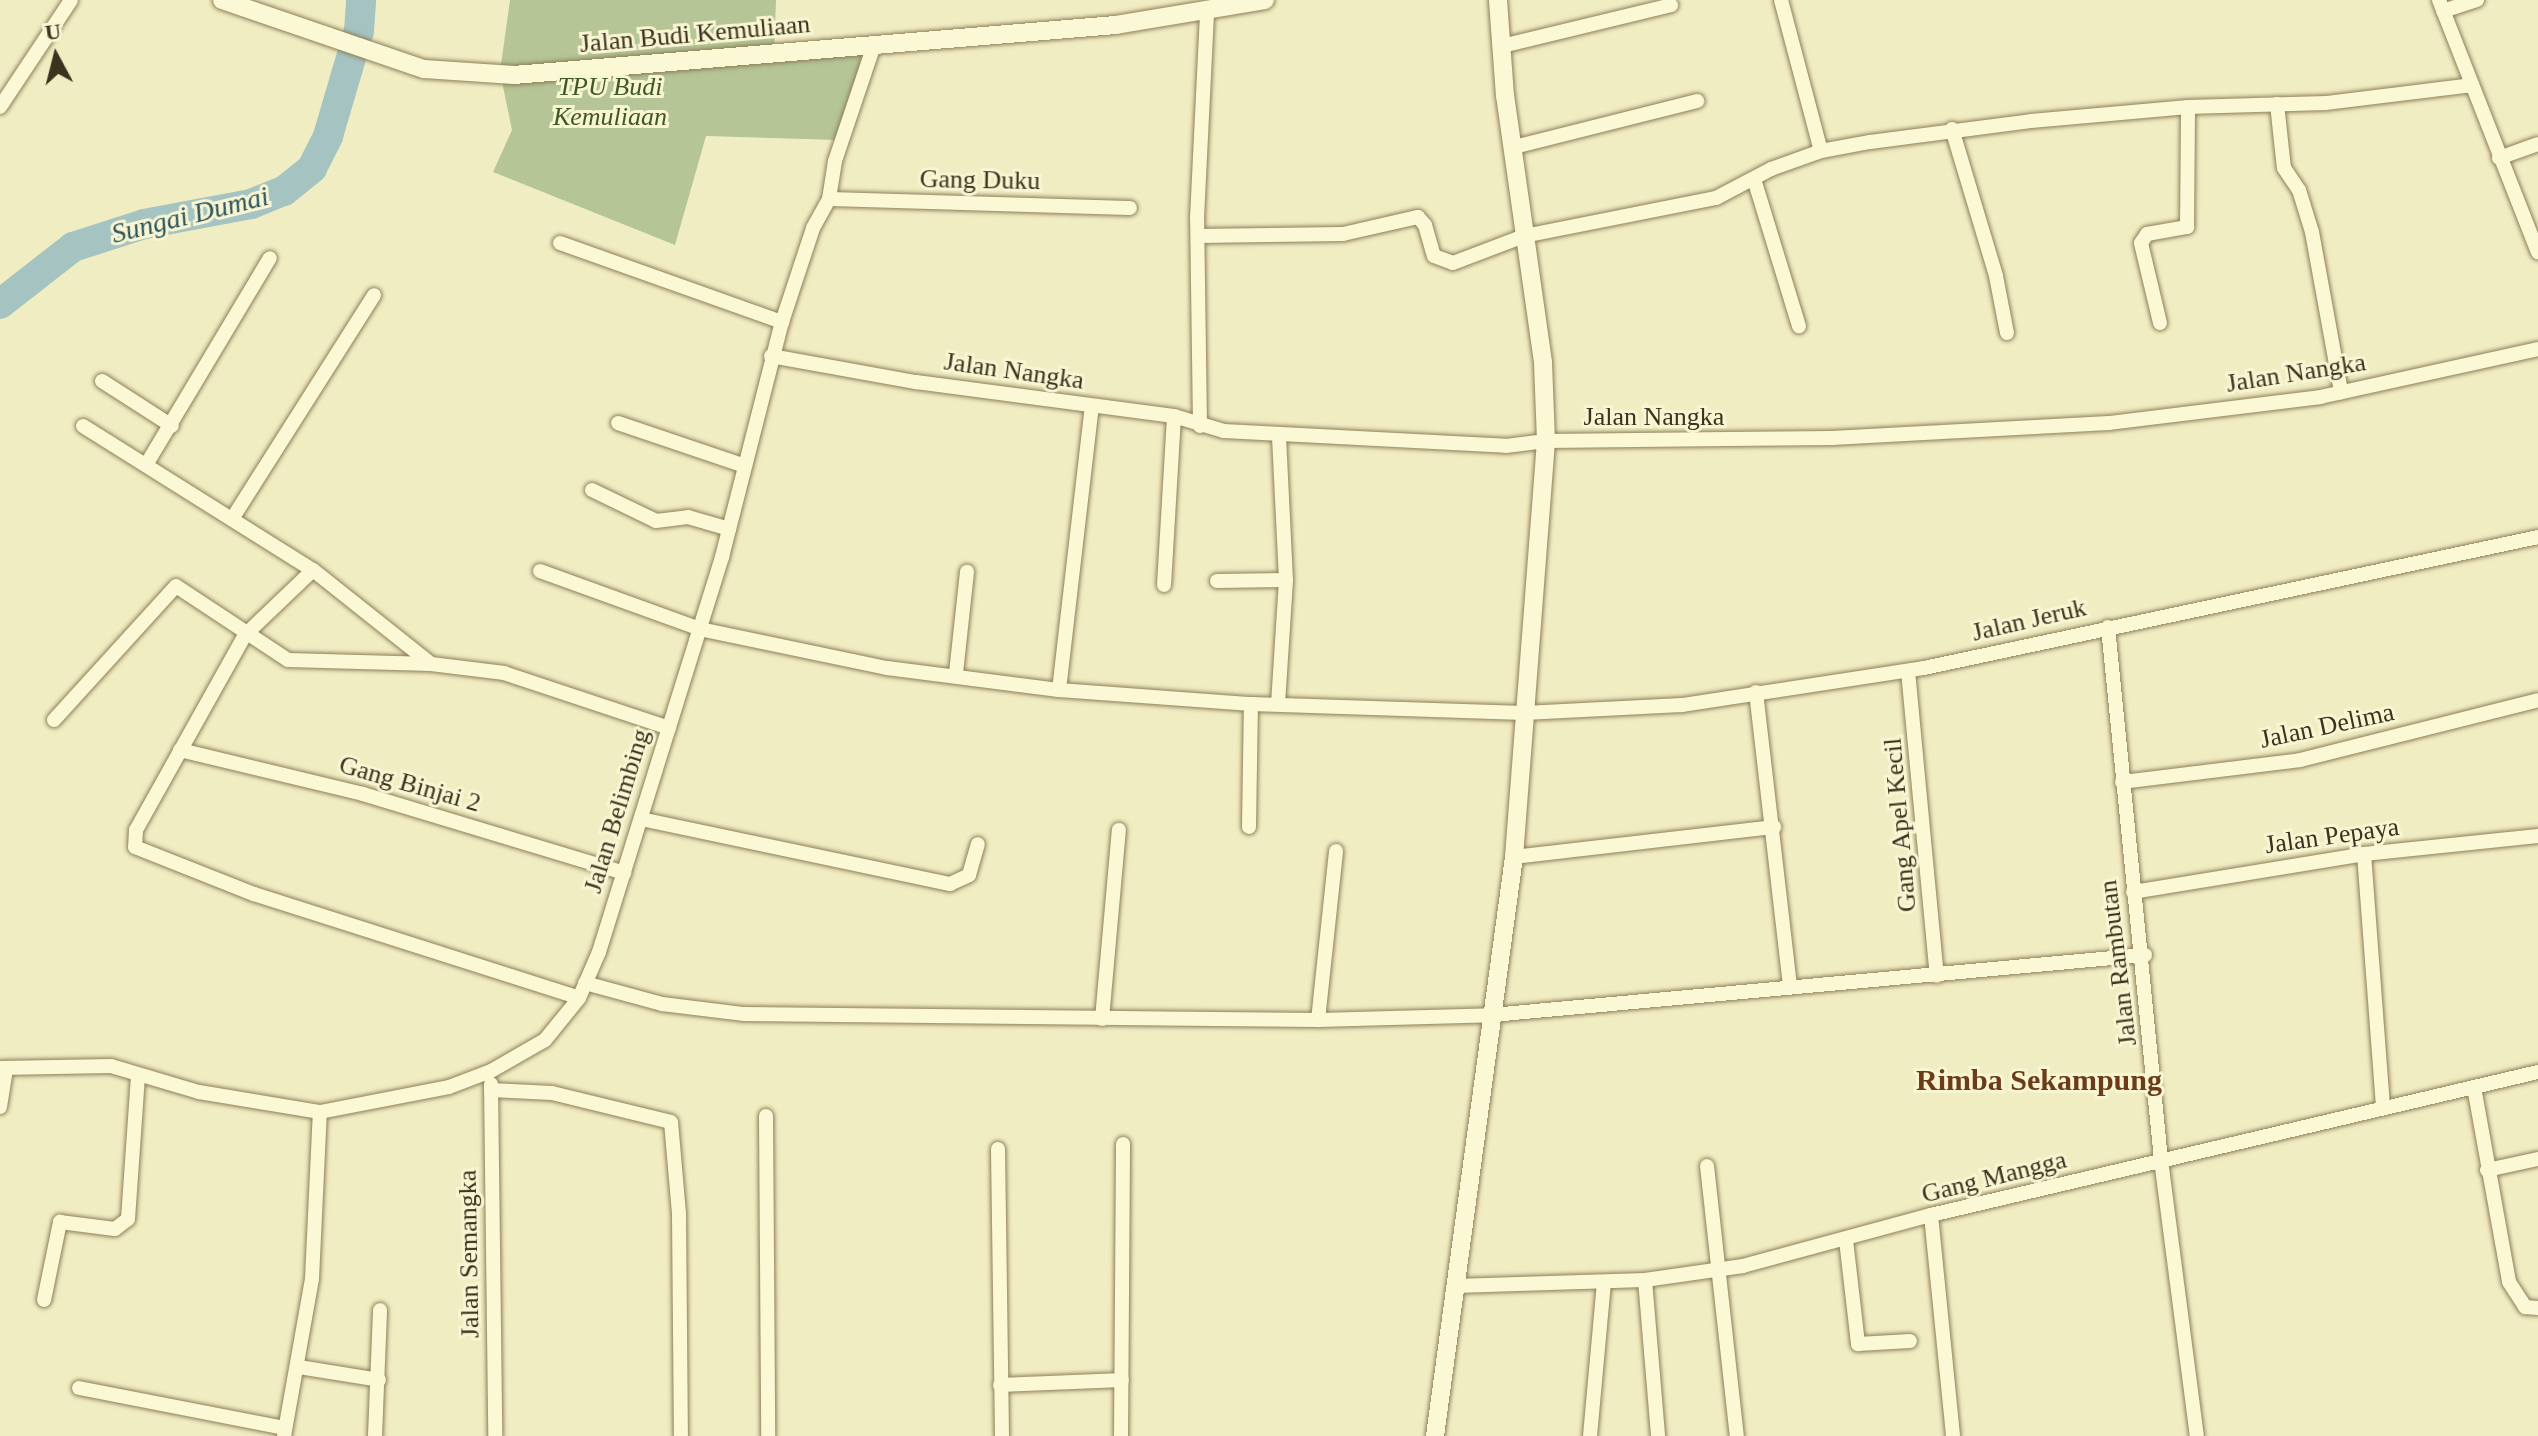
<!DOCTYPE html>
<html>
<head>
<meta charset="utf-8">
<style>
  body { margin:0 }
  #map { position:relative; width:2538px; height:1436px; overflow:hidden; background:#f1edc2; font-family:"Times New Roman",serif }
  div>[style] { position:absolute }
  .cemetery>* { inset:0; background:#b5c595 }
  .river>* { height:30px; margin:-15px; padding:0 15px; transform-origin:15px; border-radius:15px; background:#a5c4c1 }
  .roads { filter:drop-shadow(0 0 2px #8d7f58) drop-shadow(0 0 2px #8d7f58) }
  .minor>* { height:14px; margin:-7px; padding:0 7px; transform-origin:7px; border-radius:7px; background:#fbf8d6 }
  .tertiary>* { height:18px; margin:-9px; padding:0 9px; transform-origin:9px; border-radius:9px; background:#fbf8d6 }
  span { translate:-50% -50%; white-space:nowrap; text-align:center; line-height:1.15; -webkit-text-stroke:6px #f8f5d3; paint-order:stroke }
  .street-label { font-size:26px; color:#3c321d }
  .park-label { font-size:26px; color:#405922; font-style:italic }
  .water-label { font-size:28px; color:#2b555c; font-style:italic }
  .quarter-label { font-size:30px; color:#6b3c19; font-weight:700 }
  .north { position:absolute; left:16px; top:16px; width:80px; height:80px; -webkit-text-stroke:6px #f8f5d3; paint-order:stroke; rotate:353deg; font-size:22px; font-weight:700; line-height:32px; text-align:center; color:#3c321d }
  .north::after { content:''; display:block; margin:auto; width:28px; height:36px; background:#3c321d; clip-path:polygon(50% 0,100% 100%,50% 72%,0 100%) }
</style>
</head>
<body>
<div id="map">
  <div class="cemetery">
    <i style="clip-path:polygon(510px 0,776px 0,774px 54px,864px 47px,839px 140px,706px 136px,675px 245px,493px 172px,512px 130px,500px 72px)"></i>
  </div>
  <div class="river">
    <i style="left:0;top:304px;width:93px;rotate:-38deg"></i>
    <i style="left:73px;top:247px;width:75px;rotate:-17.9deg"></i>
    <i style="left:144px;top:224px;width:109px;rotate:-10.6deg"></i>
    <i style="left:251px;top:204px;width:35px;rotate:-22deg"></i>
    <i style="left:284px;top:191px;width:36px;rotate:-39deg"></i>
    <i style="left:312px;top:168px;width:36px;rotate:-63deg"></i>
    <i style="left:328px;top:136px;width:109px;rotate:-73.6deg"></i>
    <i style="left:359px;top:31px;width:31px;rotate:-86deg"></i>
  </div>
  <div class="roads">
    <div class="minor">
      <i style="left:1781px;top:0;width:156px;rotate:75.2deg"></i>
      <i style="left:2439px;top:0;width:271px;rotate:68.6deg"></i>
      <i style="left:2443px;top:11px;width:36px;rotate:-18deg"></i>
      <i style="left:1502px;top:46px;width:174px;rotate:-13.6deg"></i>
      <i style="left:2277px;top:104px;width:64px;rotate:83.8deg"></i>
      <i style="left:2284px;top:168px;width:27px;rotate:56deg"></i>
      <i style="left:2299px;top:190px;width:44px;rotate:72.8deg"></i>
      <i style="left:2312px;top:232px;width:163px;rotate:79.7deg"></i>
      <i style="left:0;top:107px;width:128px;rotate:-56.4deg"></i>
      <i style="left:1952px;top:129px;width:153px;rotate:73.3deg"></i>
      <i style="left:1996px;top:276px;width:58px;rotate:79.1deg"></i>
      <i style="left:1514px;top:147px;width:189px;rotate:-14.1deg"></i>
      <i style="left:2499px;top:158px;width:41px;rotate:-19.7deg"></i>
      <i style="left:1754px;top:179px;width:154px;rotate:73deg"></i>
      <i style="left:829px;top:199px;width:301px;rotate:1.7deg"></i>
      <i style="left:1198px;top:236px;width:145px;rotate:-0.8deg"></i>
      <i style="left:1343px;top:234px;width:77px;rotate:-12.8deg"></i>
      <i style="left:1418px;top:217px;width:11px;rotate:49deg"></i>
      <i style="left:1425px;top:225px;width:32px;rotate:74deg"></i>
      <i style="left:1434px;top:256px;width:20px;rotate:20deg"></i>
      <i style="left:1453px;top:263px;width:76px;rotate:-20.8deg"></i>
      <i style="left:1524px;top:236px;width:196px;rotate:-11.2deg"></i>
      <i style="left:1716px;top:198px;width:62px;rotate:-27.8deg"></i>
      <i style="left:1771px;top:169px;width:53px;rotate:-19.8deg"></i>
      <i style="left:1821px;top:151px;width:50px;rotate:-10.4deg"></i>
      <i style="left:1870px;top:142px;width:162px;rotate:-7.4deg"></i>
      <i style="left:2031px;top:121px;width:158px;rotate:-5.1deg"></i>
      <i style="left:2188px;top:107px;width:138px;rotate:-1.7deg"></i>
      <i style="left:2326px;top:103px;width:147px;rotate:-7deg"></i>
      <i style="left:560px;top:243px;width:236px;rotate:19.6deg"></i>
      <i style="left:2160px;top:323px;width:82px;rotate:-103.4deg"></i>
      <i style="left:2141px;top:243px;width:11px;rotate:-56deg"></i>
      <i style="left:2147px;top:234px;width:41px;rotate:-9.9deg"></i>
      <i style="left:2187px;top:227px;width:120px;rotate:-89.5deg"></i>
      <i style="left:771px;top:356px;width:147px;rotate:10.2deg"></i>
      <i style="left:916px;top:382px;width:260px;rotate:7.5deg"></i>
      <i style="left:1174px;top:416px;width:52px;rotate:16.7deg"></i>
      <i style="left:1224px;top:431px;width:282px;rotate:3deg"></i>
      <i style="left:1506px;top:446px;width:40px;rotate:-7.1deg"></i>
      <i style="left:1546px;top:441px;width:286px;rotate:-0.6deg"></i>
      <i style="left:1832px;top:438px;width:277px;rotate:-3.1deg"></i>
      <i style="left:2109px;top:423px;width:213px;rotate:-7deg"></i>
      <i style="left:2320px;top:397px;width:223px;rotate:-12.4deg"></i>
      <i style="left:102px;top:381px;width:83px;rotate:32.7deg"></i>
      <i style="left:618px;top:423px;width:131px;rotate:18.7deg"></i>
      <i style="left:83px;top:426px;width:271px;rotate:32.1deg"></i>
      <i style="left:313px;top:570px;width:151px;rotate:38.5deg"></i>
      <i style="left:1200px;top:426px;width:208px;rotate:-90.8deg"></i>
      <i style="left:1197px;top:218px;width:205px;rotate:-87.2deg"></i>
      <i style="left:146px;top:465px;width:241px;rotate:-59.1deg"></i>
      <i style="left:592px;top:490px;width:71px;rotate:25.8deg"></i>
      <i style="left:656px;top:521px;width:32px;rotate:-7deg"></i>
      <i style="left:688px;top:517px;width:43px;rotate:16.3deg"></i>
      <i style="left:232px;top:519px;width:265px;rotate:-57.6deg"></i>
      <i style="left:313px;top:570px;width:94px;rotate:136.3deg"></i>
      <i style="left:245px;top:635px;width:223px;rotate:119.2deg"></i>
      <i style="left:136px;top:830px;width:17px;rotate:93deg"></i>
      <i style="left:135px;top:847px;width:128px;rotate:21.6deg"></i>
      <i style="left:254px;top:894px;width:341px;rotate:17.7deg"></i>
      <i style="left:540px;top:571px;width:170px;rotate:19.9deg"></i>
      <i style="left:700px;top:629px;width:191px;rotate:11.8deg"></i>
      <i style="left:887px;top:668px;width:173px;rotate:7.3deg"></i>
      <i style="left:1059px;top:690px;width:193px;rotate:4.2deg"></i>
      <i style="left:1251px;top:704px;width:273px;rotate:1.9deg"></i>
      <i style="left:1524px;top:713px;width:158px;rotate:-2.9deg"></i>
      <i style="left:1682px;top:705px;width:245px;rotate:-8.7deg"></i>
      <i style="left:1924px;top:668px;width:628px;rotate:-12.04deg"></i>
      <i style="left:1217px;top:581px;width:69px;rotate:-0.8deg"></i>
      <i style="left:1164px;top:585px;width:169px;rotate:-86.6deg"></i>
      <i style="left:2108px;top:627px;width:536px;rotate:84.32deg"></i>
      <i style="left:2161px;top:1160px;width:278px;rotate:82.6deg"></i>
      <i style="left:1908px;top:671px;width:306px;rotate:84.6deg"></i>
      <i style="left:956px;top:673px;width:102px;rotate:-83.8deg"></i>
      <i style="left:1059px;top:690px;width:286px;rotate:-83.4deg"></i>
      <i style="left:1756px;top:692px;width:297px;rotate:83.4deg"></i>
      <i style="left:1278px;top:704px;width:124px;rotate:-86.3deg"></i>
      <i style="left:1286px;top:580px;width:145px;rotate:-92.8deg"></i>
      <i style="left:54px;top:720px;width:181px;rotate:-47.7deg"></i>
      <i style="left:176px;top:586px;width:134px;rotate:33.5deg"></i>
      <i style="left:288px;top:660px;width:143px;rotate:1.6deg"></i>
      <i style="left:431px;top:664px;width:74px;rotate:7deg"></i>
      <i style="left:504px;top:673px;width:174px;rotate:18.4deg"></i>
      <i style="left:180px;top:750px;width:188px;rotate:13.5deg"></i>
      <i style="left:363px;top:794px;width:273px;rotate:16.8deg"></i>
      <i style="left:2122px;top:782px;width:179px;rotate:-7deg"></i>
      <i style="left:2300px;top:760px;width:245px;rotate:-14.1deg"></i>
      <i style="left:641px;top:819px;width:316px;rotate:11.9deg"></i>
      <i style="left:950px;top:884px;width:21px;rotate:-25deg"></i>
      <i style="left:969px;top:875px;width:32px;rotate:-74deg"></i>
      <i style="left:1249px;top:827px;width:123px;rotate:-89.1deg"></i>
      <i style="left:2364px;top:854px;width:255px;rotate:85.7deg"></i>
      <i style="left:1514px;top:857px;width:262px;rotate:-6.6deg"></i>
      <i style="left:2133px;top:892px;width:234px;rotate:-9.3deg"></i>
      <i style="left:2364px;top:854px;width:175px;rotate:-5.9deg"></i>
      <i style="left:585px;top:983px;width:80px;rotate:15.3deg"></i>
      <i style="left:662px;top:1004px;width:83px;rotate:7deg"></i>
      <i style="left:744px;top:1014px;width:574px;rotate:0.6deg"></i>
      <i style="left:1318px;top:1020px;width:174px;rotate:-1.6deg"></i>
      <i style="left:1492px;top:1015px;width:656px;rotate:-5.25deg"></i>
      <i style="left:1102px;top:1019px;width:190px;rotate:-84.9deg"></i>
      <i style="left:1318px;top:1020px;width:170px;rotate:-83.9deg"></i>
      <i style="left:0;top:1068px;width:111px;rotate:-1deg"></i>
      <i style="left:111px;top:1066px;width:92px;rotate:16.5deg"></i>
      <i style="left:199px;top:1092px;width:123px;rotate:9.4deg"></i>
      <i style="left:320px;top:1112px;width:131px;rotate:-11deg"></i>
      <i style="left:449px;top:1087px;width:45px;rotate:-20.9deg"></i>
      <i style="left:491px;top:1071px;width:62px;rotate:-29.9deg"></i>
      <i style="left:545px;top:1040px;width:54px;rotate:-51deg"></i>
      <i style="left:579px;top:998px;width:50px;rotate:-66.5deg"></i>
      <i style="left:599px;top:952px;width:414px;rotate:-72.7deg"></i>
      <i style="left:722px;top:557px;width:243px;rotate:-75.7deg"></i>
      <i style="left:782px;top:322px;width:99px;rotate:-71.7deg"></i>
      <i style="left:813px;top:228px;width:33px;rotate:-61deg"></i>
      <i style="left:829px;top:199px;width:38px;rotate:-81deg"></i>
      <i style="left:835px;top:161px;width:122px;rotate:-71.4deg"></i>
      <i style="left:491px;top:1084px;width:352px;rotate:89.3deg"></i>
      <i style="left:2474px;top:1087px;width:198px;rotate:79.8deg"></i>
      <i style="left:2509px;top:1282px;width:30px;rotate:57deg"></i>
      <i style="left:2525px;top:1307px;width:13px;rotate:4deg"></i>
      <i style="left:491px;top:1090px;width:61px;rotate:2.8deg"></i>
      <i style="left:552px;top:1093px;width:122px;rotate:13.7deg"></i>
      <i style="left:671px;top:1122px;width:92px;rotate:85deg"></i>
      <i style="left:679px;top:1214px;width:222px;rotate:89.5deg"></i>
      <i style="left:0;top:1107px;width:39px;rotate:-81deg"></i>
      <i style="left:766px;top:1116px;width:320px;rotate:89.6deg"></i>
      <i style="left:998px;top:1149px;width:287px;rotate:89.2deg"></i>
      <i style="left:1707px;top:1166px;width:272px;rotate:83.7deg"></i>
      <i style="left:2487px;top:1170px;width:52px;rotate:-12.2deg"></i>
      <i style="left:1931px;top:1215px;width:222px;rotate:84.3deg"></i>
      <i style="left:1846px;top:1240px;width:105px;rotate:83.4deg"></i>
      <i style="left:1858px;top:1344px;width:52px;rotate:-3.3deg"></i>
      <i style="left:1645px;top:1280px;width:157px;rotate:85.2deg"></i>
      <i style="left:1455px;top:1286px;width:190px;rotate:-1.8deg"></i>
      <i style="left:1645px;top:1280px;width:99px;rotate:-8.1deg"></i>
      <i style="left:1743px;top:1266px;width:195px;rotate:-15.2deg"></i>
      <i style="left:1931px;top:1215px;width:624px;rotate:-13.26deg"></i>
      <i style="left:44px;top:1300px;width:80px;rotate:-78.4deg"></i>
      <i style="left:60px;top:1222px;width:55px;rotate:7.3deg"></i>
      <i style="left:115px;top:1229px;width:16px;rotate:-38deg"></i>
      <i style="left:128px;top:1219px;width:144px;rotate:-86deg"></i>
      <i style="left:299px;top:1367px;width:81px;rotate:9.2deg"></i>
      <i style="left:1000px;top:1385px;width:122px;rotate:-2.3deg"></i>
      <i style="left:79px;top:1388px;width:210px;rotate:11deg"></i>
      <i style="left:284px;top:1436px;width:159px;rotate:-79.9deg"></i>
      <i style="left:312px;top:1279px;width:167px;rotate:-87.3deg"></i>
      <i style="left:375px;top:1436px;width:126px;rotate:-87.7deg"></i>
      <i style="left:1121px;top:1436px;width:292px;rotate:-89.6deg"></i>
      <i style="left:1590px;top:1436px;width:154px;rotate:-84.8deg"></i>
    </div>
    <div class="tertiary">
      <i style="left:222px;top:0;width:213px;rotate:18.9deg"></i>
      <i style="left:424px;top:69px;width:90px;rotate:3.8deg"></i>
      <i style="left:514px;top:75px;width:604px;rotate:-4.75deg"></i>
      <i style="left:1116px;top:25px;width:151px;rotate:-9.5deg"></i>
      <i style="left:1435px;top:1436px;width:584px;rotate:-82.23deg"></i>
      <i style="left:1514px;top:857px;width:417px;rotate:-85.6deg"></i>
      <i style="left:1546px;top:441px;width:79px;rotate:-92.2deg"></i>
      <i style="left:1543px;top:362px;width:269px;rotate:-98.1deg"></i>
      <i style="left:1505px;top:96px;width:96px;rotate:-94.2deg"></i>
    </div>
  </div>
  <div class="street-label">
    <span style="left:695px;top:34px;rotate:-5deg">Jalan Budi Kemuliaan</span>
    <span style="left:980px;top:180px;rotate:1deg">Gang Duku</span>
    <span style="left:1014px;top:371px;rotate:8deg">Jalan Nangka</span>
    <span style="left:2296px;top:373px;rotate:-9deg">Jalan Nangka</span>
    <span style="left:1654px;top:417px">Jalan Nangka</span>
    <span style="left:2029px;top:620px;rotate:-13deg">Jalan Jeruk</span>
    <span style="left:2327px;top:726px;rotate:-12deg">Jalan Delima</span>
    <span style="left:410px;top:784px;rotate:16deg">Gang Binjai 2</span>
    <span style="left:617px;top:811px;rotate:-73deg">Jalan Belimbing</span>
    <span style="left:1900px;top:825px;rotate:-95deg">Gang Apel Kecil</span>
    <span style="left:2332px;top:836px;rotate:-8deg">Jalan Pepaya</span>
    <span style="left:2118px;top:963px;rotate:-97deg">Jalan Rambutan</span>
    <span style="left:1994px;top:1177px;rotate:-14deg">Gang Mangga</span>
    <span style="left:469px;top:1254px;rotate:-91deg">Jalan Semangka</span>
  </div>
  <div class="park-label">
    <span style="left:610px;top:102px">TPU Budi<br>Kemuliaan</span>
  </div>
  <div class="water-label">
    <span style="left:190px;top:215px;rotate:-14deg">Sungai Dumai</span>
  </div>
  <div class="quarter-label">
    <span style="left:2039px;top:1080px">Rimba Sekampung</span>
  </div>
  <div class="north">U</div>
</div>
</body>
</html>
